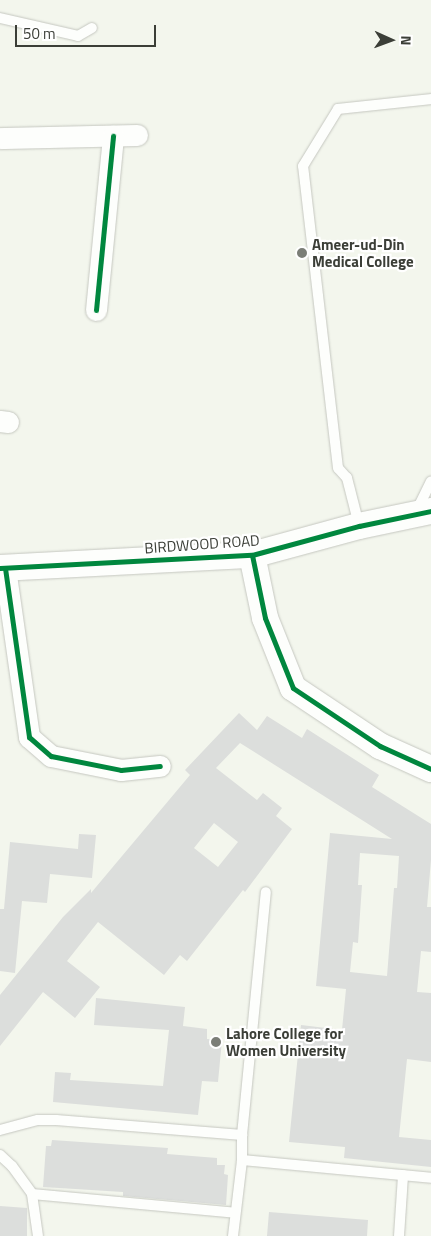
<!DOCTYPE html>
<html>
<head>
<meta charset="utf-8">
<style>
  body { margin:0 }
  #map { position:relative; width:431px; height:1236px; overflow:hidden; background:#f3f6ed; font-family:"Titillium Web",sans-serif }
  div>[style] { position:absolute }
  .building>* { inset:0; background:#dcdedc }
  .roads { filter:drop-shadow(0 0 1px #c5c7c0) drop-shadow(0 0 1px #c5c7c0) }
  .service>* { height:10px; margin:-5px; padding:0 5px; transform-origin:5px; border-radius:5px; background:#fdfefc }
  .minor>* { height:21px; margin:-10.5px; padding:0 10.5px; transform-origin:10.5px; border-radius:10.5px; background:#fdfefc }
  .tertiary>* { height:26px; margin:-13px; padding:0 13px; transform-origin:13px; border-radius:13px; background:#fdfefc }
  .cycleway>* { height:5px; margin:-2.5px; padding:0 2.5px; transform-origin:2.5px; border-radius:2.5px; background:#00873e }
  .dots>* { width:14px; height:14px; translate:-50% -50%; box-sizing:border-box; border:2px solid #fff; border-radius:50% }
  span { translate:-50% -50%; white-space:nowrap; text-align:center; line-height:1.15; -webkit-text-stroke:4.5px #fff; paint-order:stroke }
  .poi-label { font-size:15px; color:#3b3e37; font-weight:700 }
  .left { translate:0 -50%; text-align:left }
  .street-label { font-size:15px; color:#3b3e37 }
  .north { position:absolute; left:366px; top:15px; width:50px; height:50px; -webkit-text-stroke:4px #fff; paint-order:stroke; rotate:92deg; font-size:14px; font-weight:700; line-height:20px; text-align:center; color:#3b3e37 }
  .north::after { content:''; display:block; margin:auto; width:18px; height:22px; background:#3b3e37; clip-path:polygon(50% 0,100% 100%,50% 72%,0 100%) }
  .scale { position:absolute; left:15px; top:25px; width:141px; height:22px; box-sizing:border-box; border:2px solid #3b3e37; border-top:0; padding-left:6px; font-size:15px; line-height:18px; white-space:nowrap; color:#3b3e37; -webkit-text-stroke:4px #fff; paint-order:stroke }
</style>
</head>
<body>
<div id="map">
  <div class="building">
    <i style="clip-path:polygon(evenodd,239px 713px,257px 730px,267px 716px,302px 738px,307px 729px,379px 775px,372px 787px,431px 824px,431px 860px,427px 907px,431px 907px,431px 952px,421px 951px,417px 992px,431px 993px,431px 1062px,407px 1059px,399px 1137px,431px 1140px,431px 1167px,344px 1158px,345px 1147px,289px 1142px,301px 1025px,342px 1030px,346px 989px,316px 986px,330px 833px,392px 839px,240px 743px,216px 768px,257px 800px,263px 793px,282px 808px,276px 816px,292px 829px,245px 892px,243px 890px,187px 961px,180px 955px,164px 975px,98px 922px,67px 961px,100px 987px,75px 1018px,43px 992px,0 1046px,0 995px,63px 917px,91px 889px,91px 893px,190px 775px,185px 770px,239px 713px,214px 823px,238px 842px,218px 867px,194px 848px,214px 823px,239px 713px,360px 853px,399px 856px,397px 888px,394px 888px,387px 976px,350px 972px,353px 942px,358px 943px,362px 885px,358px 885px,360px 853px)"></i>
    <i style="clip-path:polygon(79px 834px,96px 835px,92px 878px,50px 874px,47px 903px,22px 901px,15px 973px,0 971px,0 909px,4px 909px,10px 842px,78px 849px)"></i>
    <i style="clip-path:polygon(96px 998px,185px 1007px,183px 1026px,207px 1029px,207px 1039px,222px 1040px,218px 1082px,202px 1081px,198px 1115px,53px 1102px,55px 1072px,71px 1073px,70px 1080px,163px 1086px,169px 1030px,94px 1025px)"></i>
    <i style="clip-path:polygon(52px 1140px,168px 1148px,167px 1154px,217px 1158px,217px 1165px,225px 1165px,224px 1174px,228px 1175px,226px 1205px,123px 1196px,123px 1192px,43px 1187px,46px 1146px,51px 1146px)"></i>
    <i style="clip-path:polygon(0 1206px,27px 1208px,27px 1236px,0 1236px)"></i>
    <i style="clip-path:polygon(269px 1212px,368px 1220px,367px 1236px,267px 1236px)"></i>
  </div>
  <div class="roads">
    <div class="service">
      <i style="left:0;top:18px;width:80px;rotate:13deg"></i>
      <i style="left:78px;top:36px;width:16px;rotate:-30deg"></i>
      <i style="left:416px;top:512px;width:34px;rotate:-64deg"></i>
      <i style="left:359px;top:525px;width:49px;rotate:-104.3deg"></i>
      <i style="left:347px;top:478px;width:13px;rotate:-132deg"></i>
      <i style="left:338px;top:468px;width:304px;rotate:-96.6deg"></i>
      <i style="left:303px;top:166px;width:67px;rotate:-58.4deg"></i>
      <i style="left:338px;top:109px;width:94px;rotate:-6.1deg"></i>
      <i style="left:0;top:1130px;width:39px;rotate:-15deg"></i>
      <i style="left:38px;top:1120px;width:18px"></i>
      <i style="left:56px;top:1120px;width:187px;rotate:4.6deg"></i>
      <i style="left:0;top:1155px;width:16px;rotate:43deg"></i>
      <i style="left:12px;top:1166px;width:34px;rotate:54deg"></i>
      <i style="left:32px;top:1194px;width:42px;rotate:81.9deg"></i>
      <i style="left:242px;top:1160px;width:190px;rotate:5.4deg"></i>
      <i style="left:32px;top:1194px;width:204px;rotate:5.3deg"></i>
      <i style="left:233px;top:1236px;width:77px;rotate:-83.2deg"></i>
      <i style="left:242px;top:1160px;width:25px;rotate:-90deg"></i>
      <i style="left:242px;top:1135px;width:244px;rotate:-84.4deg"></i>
      <i style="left:399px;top:1236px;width:61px;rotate:-86.2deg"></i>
    </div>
    <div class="minor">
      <i style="left:0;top:138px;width:137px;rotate:-1.3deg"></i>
      <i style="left:96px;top:310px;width:175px;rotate:-84.4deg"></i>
      <i style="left:0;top:421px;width:8px;rotate:7deg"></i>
      <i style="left:5px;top:568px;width:171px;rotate:81.9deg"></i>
      <i style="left:29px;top:737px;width:29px;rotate:41deg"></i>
      <i style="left:51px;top:756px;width:71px;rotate:11.3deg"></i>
      <i style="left:121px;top:770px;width:39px;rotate:-6deg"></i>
    </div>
    <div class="tertiary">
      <i style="left:252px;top:555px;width:64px;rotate:78.3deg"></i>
      <i style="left:265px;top:618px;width:75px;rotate:68.2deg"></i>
      <i style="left:293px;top:688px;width:105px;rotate:33.7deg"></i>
      <i style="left:380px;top:746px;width:56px;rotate:24.3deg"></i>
      <i style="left:0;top:568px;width:252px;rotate:-3deg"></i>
      <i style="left:252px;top:555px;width:111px;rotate:-15.2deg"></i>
      <i style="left:359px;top:526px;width:74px;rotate:-11.8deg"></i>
    </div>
  </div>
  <div class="cycleway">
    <i style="left:96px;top:310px;width:175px;rotate:-84.4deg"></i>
    <i style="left:252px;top:555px;width:64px;rotate:78.3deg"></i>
    <i style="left:265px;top:618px;width:75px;rotate:68.2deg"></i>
    <i style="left:293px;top:688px;width:105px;rotate:33.7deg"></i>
    <i style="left:380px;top:746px;width:56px;rotate:24.3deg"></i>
    <i style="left:0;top:568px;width:252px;rotate:-3deg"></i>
    <i style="left:252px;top:555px;width:111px;rotate:-15.2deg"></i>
    <i style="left:359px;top:526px;width:74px;rotate:-11.8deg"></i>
    <i style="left:5px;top:568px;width:171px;rotate:81.9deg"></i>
    <i style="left:29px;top:737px;width:29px;rotate:41deg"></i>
    <i style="left:51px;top:756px;width:71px;rotate:11.3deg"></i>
    <i style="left:121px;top:770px;width:39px;rotate:-6deg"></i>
  </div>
  <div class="dots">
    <i style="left:302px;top:253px;background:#7b7e77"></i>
    <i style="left:216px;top:1042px;background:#7b7e77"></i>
  </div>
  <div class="poi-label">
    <span class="left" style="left:312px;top:253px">Ameer-ud-Din<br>Medical College</span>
    <span class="left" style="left:226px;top:1042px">Lahore College for<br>Women University</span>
  </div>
  <div class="street-label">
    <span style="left:202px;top:544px;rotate:-4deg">BIRDWOOD ROAD</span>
  </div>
  <div class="north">N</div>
  <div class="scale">50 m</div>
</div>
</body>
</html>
